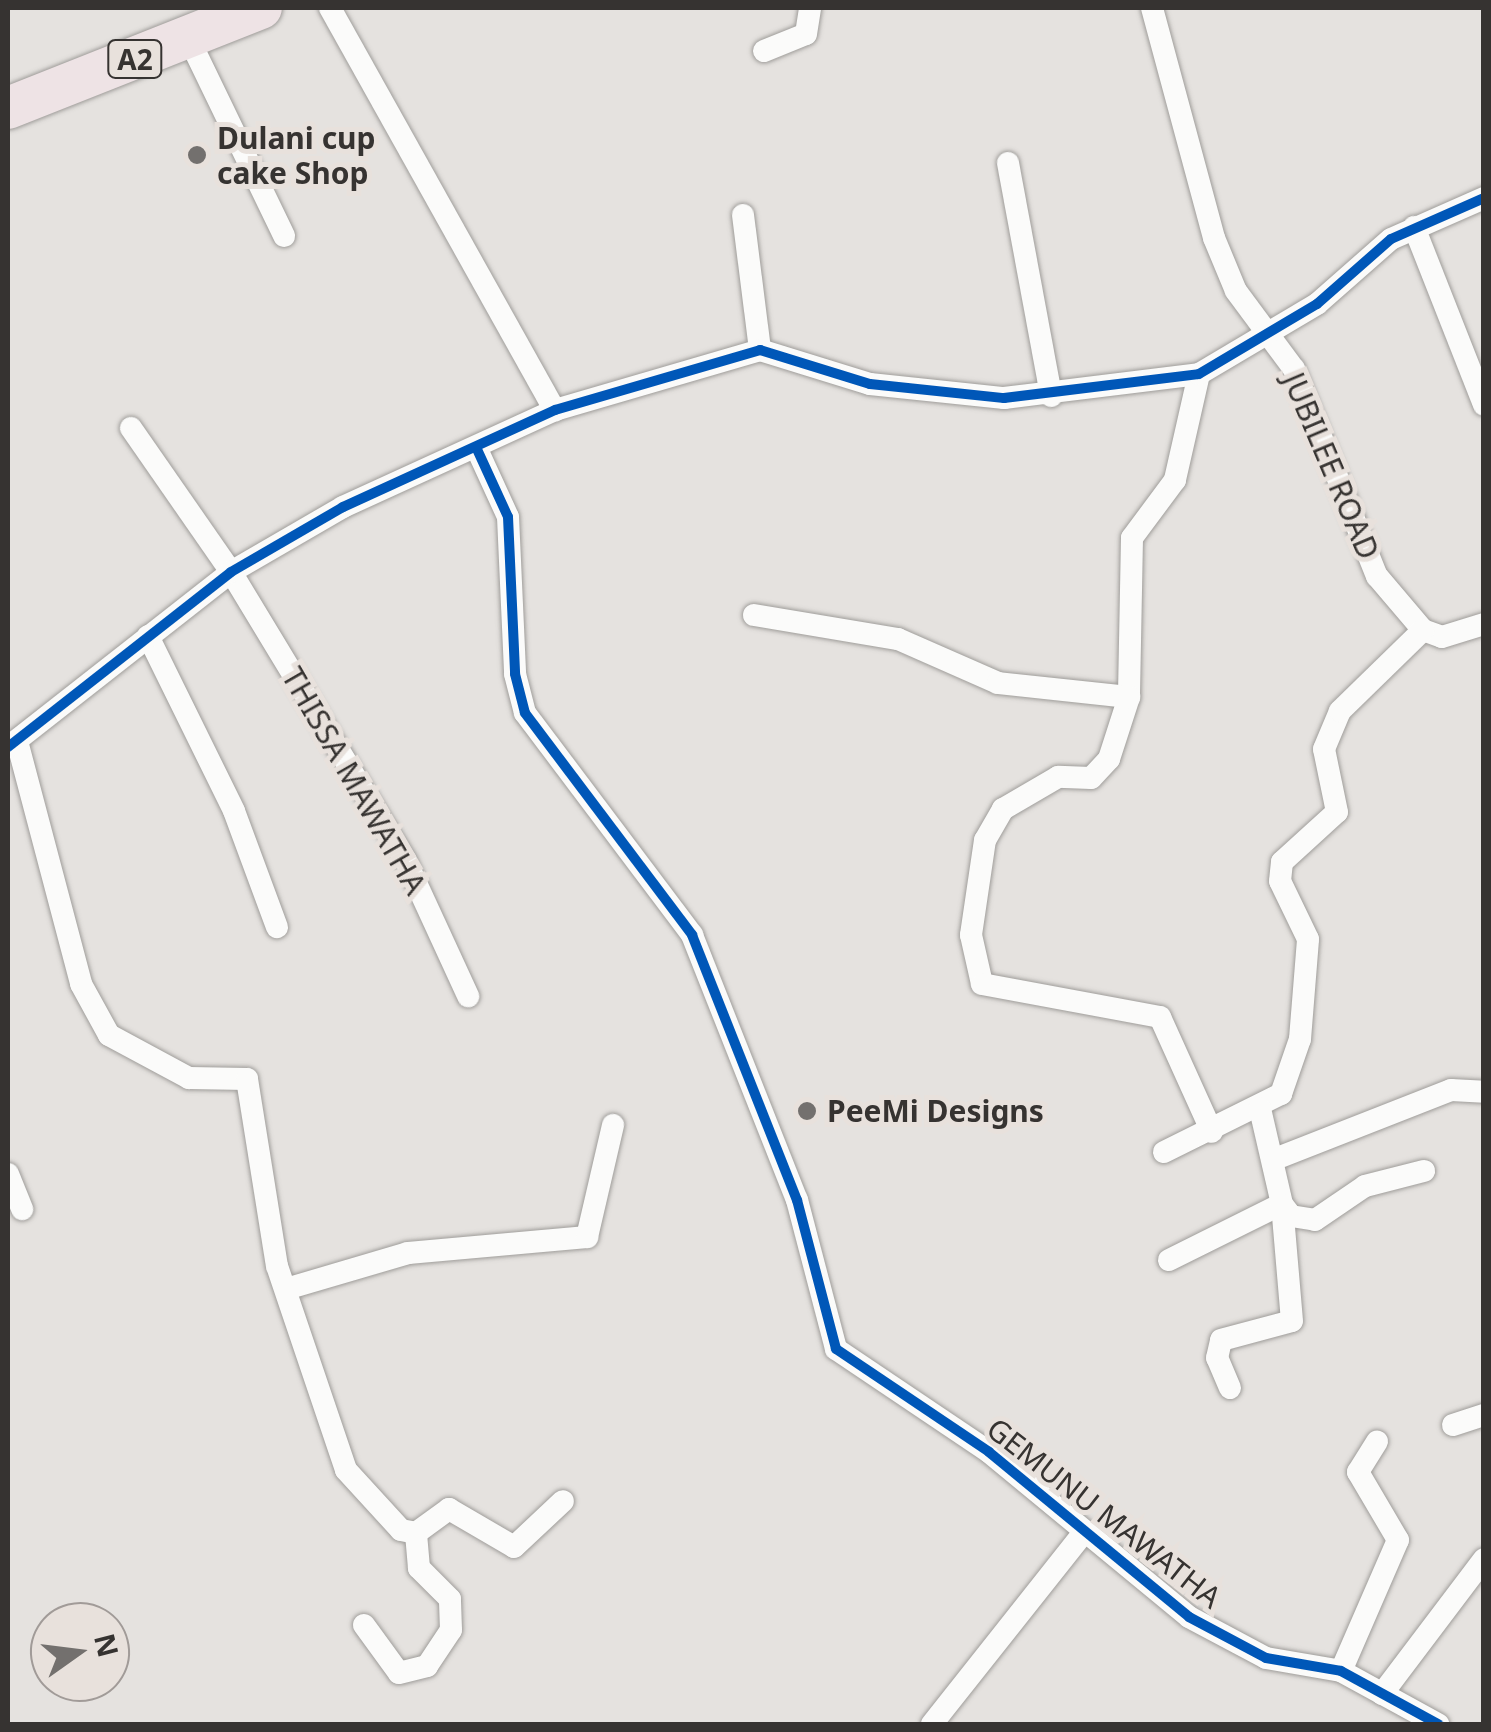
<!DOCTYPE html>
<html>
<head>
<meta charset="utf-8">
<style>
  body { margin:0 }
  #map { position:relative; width:1491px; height:1732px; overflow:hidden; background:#e5e2df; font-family:"Noto Sans",sans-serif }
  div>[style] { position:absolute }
  .roads { filter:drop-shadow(0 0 2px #9f9d9a) drop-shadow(0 0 2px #9f9d9a) }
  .street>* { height:22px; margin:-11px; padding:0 11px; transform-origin:11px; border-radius:11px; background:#fbfbfa }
  .highway>* { height:42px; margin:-21px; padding:0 21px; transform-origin:21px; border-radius:21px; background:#eee3e5 }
  .cycleway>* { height:10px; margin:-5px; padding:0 5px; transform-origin:5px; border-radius:5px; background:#0057b8 }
  .dots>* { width:28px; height:28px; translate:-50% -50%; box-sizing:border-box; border:5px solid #e8e1dc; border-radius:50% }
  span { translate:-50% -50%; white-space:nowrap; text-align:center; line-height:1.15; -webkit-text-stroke:10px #e8e1dc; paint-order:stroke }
  .shield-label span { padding:2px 8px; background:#e8e1dc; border:2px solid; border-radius:8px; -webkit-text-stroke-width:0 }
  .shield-label { font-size:28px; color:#363331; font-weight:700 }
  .poi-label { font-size:30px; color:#363331; font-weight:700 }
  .left { translate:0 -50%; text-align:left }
  .street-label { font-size:30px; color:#363331 }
  .frame { position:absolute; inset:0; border:10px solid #363331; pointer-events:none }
  .north { position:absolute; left:30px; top:1602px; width:100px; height:100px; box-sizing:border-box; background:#e8e1dc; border:2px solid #a19b98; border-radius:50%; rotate:76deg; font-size:28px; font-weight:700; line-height:40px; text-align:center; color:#363331 }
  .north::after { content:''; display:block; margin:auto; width:35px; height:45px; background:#73706e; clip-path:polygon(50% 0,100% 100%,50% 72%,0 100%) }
</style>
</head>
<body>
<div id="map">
  <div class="roads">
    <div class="street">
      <i style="left:330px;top:8px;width:461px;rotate:60.8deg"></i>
      <i style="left:1152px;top:8px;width:238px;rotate:74.9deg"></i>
      <i style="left:1214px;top:238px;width:57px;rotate:67.5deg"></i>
      <i style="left:1236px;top:291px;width:97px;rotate:53.4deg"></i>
      <i style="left:1294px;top:369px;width:223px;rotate:68.2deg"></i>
      <i style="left:1377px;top:576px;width:71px;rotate:49.6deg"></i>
      <i style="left:1423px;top:630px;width:20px;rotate:20deg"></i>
      <i style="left:1442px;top:637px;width:44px;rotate:-17.2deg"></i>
      <i style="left:188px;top:37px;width:221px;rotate:64.2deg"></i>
      <i style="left:764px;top:51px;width:45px;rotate:-22deg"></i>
      <i style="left:806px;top:34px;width:26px;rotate:-81deg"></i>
      <i style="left:1008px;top:163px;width:237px;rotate:79.5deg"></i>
      <i style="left:743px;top:215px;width:136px;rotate:82.8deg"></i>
      <i style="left:1414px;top:227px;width:191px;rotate:68.5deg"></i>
      <i style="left:1199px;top:374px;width:109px;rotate:102.8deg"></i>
      <i style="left:1175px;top:480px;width:72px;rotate:126.6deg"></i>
      <i style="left:1132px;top:538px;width:159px;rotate:91.1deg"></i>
      <i style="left:1129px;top:697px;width:65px;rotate:107.9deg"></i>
      <i style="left:1109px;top:759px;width:26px;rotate:133deg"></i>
      <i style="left:1091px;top:778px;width:33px;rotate:-178deg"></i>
      <i style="left:1058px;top:777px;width:64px;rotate:149.8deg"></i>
      <i style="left:1003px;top:809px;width:36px;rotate:120deg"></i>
      <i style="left:985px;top:840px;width:96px;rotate:98.4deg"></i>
      <i style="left:971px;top:935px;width:50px;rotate:77.3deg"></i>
      <i style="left:982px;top:984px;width:181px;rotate:10.5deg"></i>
      <i style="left:1160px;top:1017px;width:126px;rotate:65.7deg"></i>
      <i style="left:131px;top:428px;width:175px;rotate:55.2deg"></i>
      <i style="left:231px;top:572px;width:338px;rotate:58.8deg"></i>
      <i style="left:406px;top:861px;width:149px;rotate:65.3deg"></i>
      <i style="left:476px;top:447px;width:77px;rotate:65.4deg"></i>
      <i style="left:508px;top:517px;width:157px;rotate:87.4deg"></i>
      <i style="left:515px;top:674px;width:40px;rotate:75.6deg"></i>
      <i style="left:525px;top:713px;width:278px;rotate:53deg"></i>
      <i style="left:692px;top:935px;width:285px;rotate:68.4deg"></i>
      <i style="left:797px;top:1200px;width:154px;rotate:75.3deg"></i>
      <i style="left:836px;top:1349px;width:184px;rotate:33.9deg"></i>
      <i style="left:989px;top:1452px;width:259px;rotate:39.5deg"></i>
      <i style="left:1189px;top:1617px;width:87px;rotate:28deg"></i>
      <i style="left:1266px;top:1658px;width:76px;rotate:9.8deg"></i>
      <i style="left:1341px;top:1671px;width:111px;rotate:28.7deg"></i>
      <i style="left:754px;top:615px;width:146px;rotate:9.5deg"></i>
      <i style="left:898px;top:639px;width:109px;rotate:23.7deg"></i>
      <i style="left:998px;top:683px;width:132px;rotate:6.1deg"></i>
      <i style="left:148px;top:636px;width:195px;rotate:63.8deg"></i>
      <i style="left:234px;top:811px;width:124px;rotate:69.7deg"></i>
      <i style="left:17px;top:741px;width:251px;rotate:75.2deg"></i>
      <i style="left:81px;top:984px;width:58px;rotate:61.2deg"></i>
      <i style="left:109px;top:1035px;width:91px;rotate:28.3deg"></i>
      <i style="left:189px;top:1078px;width:58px;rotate:1deg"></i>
      <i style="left:247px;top:1079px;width:189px;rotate:80.9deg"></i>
      <i style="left:277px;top:1266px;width:215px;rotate:71.3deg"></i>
      <i style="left:346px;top:1470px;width:81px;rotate:47.5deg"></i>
      <i style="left:401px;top:1530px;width:15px;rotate:11deg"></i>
      <i style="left:416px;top:1533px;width:41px;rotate:-36deg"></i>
      <i style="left:449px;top:1509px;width:75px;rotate:30.3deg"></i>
      <i style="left:514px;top:1547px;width:67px;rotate:-43.2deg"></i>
      <i style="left:8px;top:747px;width:283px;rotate:-38.1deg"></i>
      <i style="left:231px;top:572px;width:129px;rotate:-30.1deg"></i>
      <i style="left:343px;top:507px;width:233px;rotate:-24.6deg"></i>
      <i style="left:555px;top:410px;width:214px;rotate:-16.3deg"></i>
      <i style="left:760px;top:350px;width:115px;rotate:17.2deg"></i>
      <i style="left:870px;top:384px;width:135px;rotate:6deg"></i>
      <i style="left:1004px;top:398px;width:196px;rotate:-7deg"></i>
      <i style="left:1199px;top:374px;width:137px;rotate:-30.7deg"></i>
      <i style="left:1317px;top:304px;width:98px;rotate:-41.3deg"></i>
      <i style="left:1391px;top:239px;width:102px;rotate:-23.8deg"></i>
      <i style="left:1164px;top:1152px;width:131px;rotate:-26.4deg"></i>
      <i style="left:1281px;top:1094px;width:58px;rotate:-70.9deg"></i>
      <i style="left:1300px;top:1039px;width:100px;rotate:-85.4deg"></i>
      <i style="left:1308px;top:939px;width:64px;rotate:-115.8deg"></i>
      <i style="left:1280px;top:881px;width:19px;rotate:-84deg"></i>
      <i style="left:1282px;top:862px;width:74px;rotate:-42.3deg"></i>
      <i style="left:1337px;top:812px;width:64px;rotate:-101.7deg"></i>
      <i style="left:1324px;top:749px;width:41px;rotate:-67.2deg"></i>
      <i style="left:1340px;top:711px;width:116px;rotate:-44.3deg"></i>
      <i style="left:1275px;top:1159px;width:189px;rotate:-21.4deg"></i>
      <i style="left:1451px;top:1090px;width:33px;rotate:3deg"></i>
      <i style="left:8px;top:1174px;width:38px;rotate:68deg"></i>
      <i style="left:1282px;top:1204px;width:15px;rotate:53deg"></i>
      <i style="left:1291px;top:1216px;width:24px;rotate:9deg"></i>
      <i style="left:1315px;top:1220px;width:60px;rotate:-34.2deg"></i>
      <i style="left:1365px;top:1186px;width:61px;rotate:-14.3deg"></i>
      <i style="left:1169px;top:1260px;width:126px;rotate:-26.4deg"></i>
      <i style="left:1282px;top:1204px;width:98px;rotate:-103deg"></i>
      <i style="left:286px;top:1289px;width:127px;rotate:-16.4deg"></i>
      <i style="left:408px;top:1253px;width:180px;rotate:-5.1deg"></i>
      <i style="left:587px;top:1237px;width:115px;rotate:-76.9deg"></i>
      <i style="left:1230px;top:1388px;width:33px;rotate:-113deg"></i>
      <i style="left:1217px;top:1358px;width:18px;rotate:-77deg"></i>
      <i style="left:1221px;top:1340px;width:73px;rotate:-15deg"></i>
      <i style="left:1292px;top:1321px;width:117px;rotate:-94.9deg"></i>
      <i style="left:1453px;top:1425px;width:33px;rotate:-18deg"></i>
      <i style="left:364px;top:1625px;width:59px;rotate:53.9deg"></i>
      <i style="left:399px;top:1673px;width:29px;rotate:-14deg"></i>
      <i style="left:427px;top:1666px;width:43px;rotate:-56.3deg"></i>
      <i style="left:451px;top:1630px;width:31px;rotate:-92deg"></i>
      <i style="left:450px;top:1599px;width:44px;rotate:-135deg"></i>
      <i style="left:419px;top:1568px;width:35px;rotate:-95deg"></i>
      <i style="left:1341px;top:1671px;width:143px;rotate:-66.5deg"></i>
      <i style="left:1398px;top:1540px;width:79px;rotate:-120.5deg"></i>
      <i style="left:1358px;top:1472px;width:36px;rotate:-58deg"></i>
      <i style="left:1382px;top:1694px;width:169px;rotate:-52.9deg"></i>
      <i style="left:932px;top:1724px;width:241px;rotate:-51.6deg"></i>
    </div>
    <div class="highway">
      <i style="left:8px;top:108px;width:272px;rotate:-21.6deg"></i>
    </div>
  </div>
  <div class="cycleway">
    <i style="left:476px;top:447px;width:77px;rotate:65.4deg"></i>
    <i style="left:508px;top:517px;width:157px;rotate:87.4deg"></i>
    <i style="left:515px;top:674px;width:40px;rotate:75.6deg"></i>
    <i style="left:525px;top:713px;width:278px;rotate:53deg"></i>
    <i style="left:692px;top:935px;width:285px;rotate:68.4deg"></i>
    <i style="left:797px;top:1200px;width:154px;rotate:75.3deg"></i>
    <i style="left:836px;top:1349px;width:184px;rotate:33.9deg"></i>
    <i style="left:989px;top:1452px;width:259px;rotate:39.5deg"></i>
    <i style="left:1189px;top:1617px;width:87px;rotate:28deg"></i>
    <i style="left:1266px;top:1658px;width:76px;rotate:9.8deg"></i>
    <i style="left:1341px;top:1671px;width:111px;rotate:28.7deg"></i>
    <i style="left:8px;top:747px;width:283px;rotate:-38.1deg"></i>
    <i style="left:231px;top:572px;width:129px;rotate:-30.1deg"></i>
    <i style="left:343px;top:507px;width:233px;rotate:-24.6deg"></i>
    <i style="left:555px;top:410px;width:214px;rotate:-16.3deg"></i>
    <i style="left:760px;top:350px;width:115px;rotate:17.2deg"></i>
    <i style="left:870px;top:384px;width:135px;rotate:6deg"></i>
    <i style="left:1004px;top:398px;width:196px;rotate:-7deg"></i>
    <i style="left:1199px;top:374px;width:137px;rotate:-30.7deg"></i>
    <i style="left:1317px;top:304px;width:98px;rotate:-41.3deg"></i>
    <i style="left:1391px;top:239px;width:102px;rotate:-23.8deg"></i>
  </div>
  <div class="dots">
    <i style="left:197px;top:155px;background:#73706e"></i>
    <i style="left:807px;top:1111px;background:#73706e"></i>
  </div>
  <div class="shield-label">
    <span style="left:135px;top:59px">A2</span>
  </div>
  <div class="poi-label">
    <span class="left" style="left:217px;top:155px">Dulani cup<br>cake Shop</span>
    <span class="left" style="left:827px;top:1111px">PeeMi Designs</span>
  </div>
  <div class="street-label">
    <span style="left:1331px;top:466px;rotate:67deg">JUBILEE ROAD</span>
    <span style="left:354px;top:781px;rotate:60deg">THISSA MAWATHA</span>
    <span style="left:1104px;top:1513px;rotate:38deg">GEMUNU MAWATHA</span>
  </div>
  <div class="frame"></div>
  <div class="north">N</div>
</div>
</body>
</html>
